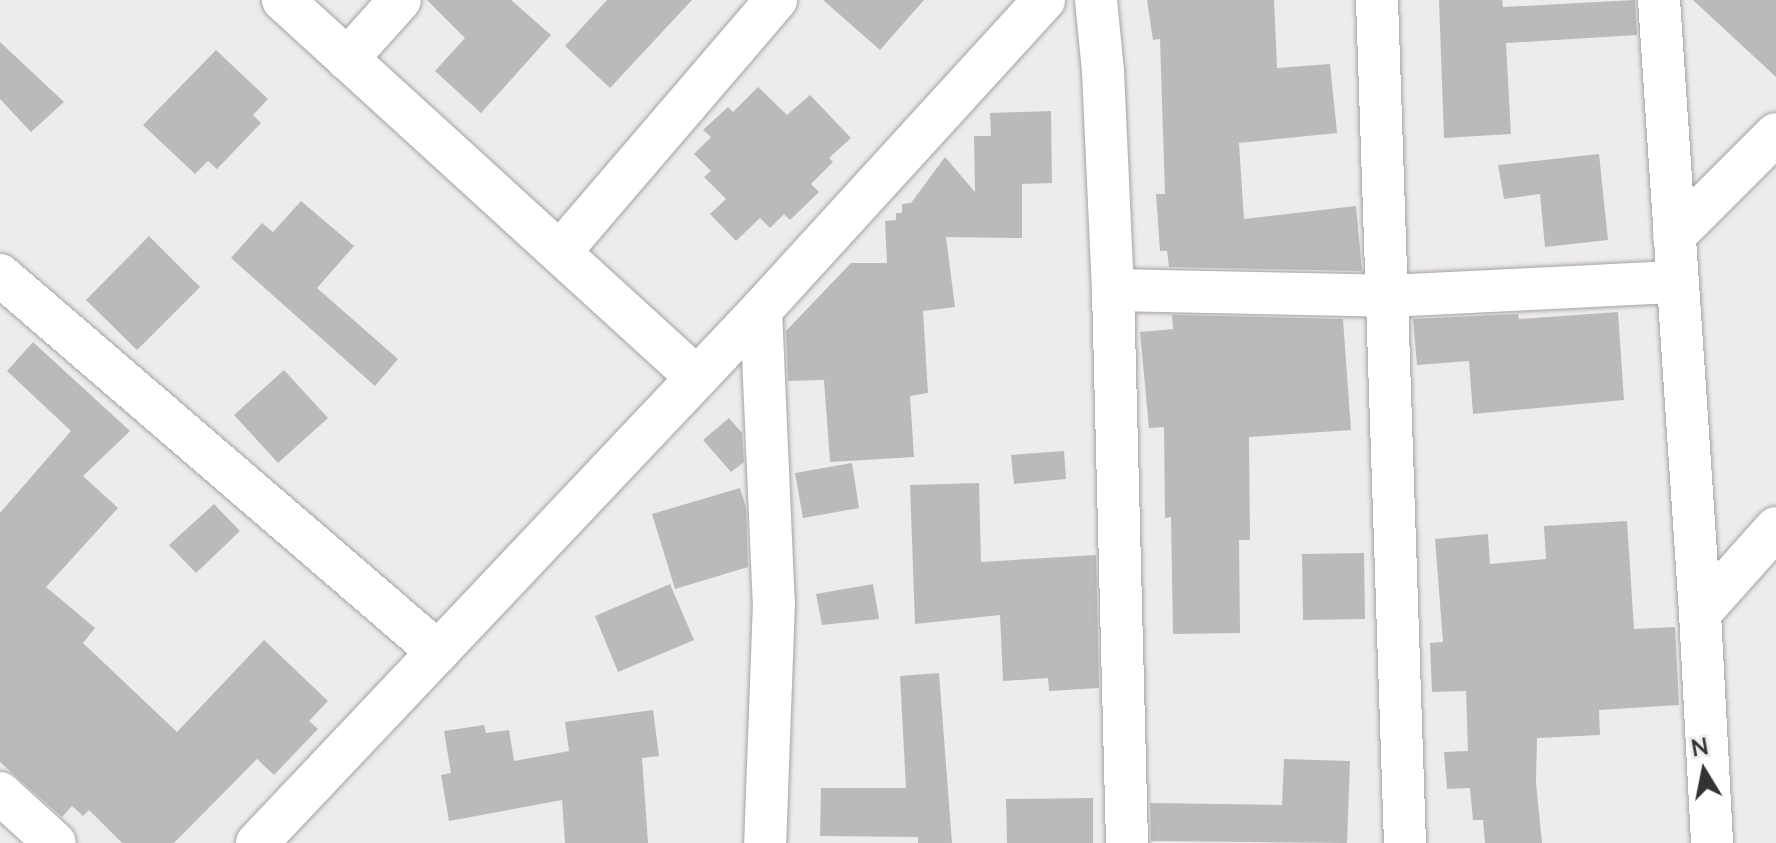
<!DOCTYPE html>
<html>
<head>
<meta charset="utf-8">
<style>
  body { margin:0 }
  #map { position:relative; width:1776px; height:843px; overflow:hidden; background:#eeebee; font-family:Lato,sans-serif }
  div>[style] { position:absolute }
  .building>* { inset:0; background:#bbb9bc }
  .roads { filter:drop-shadow(0 0 2px #a4a2a4) drop-shadow(0 0 2px #a4a2a4) }
  .minor>* { height:42px; margin:-21px; padding:0 21px; transform-origin:21px; border-radius:21px; background:#fff }
  span { translate:-50% -50%; white-space:nowrap; text-align:center; line-height:1.15; -webkit-text-stroke:6px #eeebee; paint-order:stroke }
  .north { position:absolute; left:1664px; top:731px; width:80px; height:80px; -webkit-text-stroke:6px #eeebee; paint-order:stroke; rotate:350deg; font-size:22px; font-weight:700; line-height:32px; text-align:center; color:#343334 }
  .north::after { content:''; display:block; margin:auto; width:28px; height:36px; background:#343334; clip-path:polygon(50% 0,100% 100%,50% 72%,0 100%) }
</style>
</head>
<body>
<div id="map">
  <div class="building">
    <i style="clip-path:polygon(427px 0,511px 0,551px 35px,481px 113px,435px 71px,465px 38px)"></i>
    <i style="clip-path:polygon(607px 0,692px 0,610px 88px,565px 46px)"></i>
    <i style="clip-path:polygon(823px 0,924px 0,880px 50px)"></i>
    <i style="clip-path:polygon(1147px 0,1274px 0,1277px 68px,1330px 64px,1337px 133px,1239px 143px,1244px 219px,1356px 206px,1362px 271px,1169px 267px,1167px 251px,1160px 251px,1156px 194px,1165px 194px,1160px 39px,1153px 40px)"></i>
    <i style="clip-path:polygon(1439px 0,1502px 0,1503px 7px,1635px 0,1637px 35px,1506px 43px,1511px 134px,1444px 138px)"></i>
    <i style="clip-path:polygon(1693px 0,1776px 0,1776px 77px)"></i>
    <i style="clip-path:polygon(0 42px,64px 102px,31px 132px,0 99px)"></i>
    <i style="clip-path:polygon(216px 50px,268px 99px,253px 115px,261px 123px,217px 169px,208px 161px,195px 174px,143px 125px)"></i>
    <i style="clip-path:polygon(758px 87px,787px 115px,810px 95px,851px 138px,829px 158px,833px 162px,811px 184px,819px 192px,790px 220px,784px 214px,770px 228px,760px 218px,736px 241px,710px 214px,726px 199px,704px 177px,711px 171px,694px 154px,711px 137px,703px 130px,728px 107px,733px 112px)"></i>
    <i style="clip-path:polygon(1051px 111px,1052px 183px,1022px 184px,1022px 238px,946px 237px,955px 307px,923px 311px,928px 393px,910px 396px,914px 457px,830px 462px,824px 380px,788px 381px,786px 331px,851px 263px,887px 263px,885px 221px,896px 220px,896px 213px,902px 213px,902px 204px,911px 203px,945px 157px,975px 192px,974px 136px,991px 136px,990px 113px)"></i>
    <i style="clip-path:polygon(1599px 154px,1608px 240px,1545px 247px,1540px 194px,1504px 199px,1498px 165px)"></i>
    <i style="clip-path:polygon(301px 201px,354px 246px,317px 288px,398px 359px,375px 386px,231px 258px,262px 223px,273px 232px)"></i>
    <i style="clip-path:polygon(149px 236px,200px 287px,137px 350px,86px 300px)"></i>
    <i style="clip-path:polygon(1618px 312px,1624px 400px,1473px 414px,1469px 361px,1417px 365px,1413px 319px,1518px 314px,1519px 319px)"></i>
    <i style="clip-path:polygon(1172px 315px,1343px 319px,1351px 430px,1249px 437px,1250px 540px,1239px 540px,1240px 633px,1173px 634px,1171px 517px,1165px 518px,1164px 427px,1149px 428px,1140px 332px,1173px 329px)"></i>
    <i style="clip-path:polygon(33px 342px,130px 431px,83px 476px,118px 508px,46px 587px,95px 628px,83px 643px,177px 732px,264px 640px,328px 701px,309px 721px,318px 729px,274px 775px,257px 759px,174px 843px,122px 843px,89px 810px,83px 816px,72px 806px,62px 817px,0 762px,0 513px,71px 431px,7px 371px)"></i>
    <i style="clip-path:polygon(284px 370px,328px 418px,278px 463px,234px 415px)"></i>
    <i style="clip-path:polygon(729px 418px,742px 433px,744px 462px,731px 472px,703px 440px)"></i>
    <i style="clip-path:polygon(1064px 451px,1066px 479px,1014px 484px,1011px 455px)"></i>
    <i style="clip-path:polygon(852px 463px,859px 508px,803px 518px,795px 473px)"></i>
    <i style="clip-path:polygon(979px 483px,981px 562px,1096px 555px,1099px 688px,1049px 691px,1048px 678px,1003px 681px,1000px 615px,915px 624px,910px 485px)"></i>
    <i style="clip-path:polygon(740px 488px,746px 508px,748px 567px,675px 589px,652px 514px)"></i>
    <i style="clip-path:polygon(214px 504px,240px 531px,196px 573px,169px 545px)"></i>
    <i style="clip-path:polygon(1627px 521px,1634px 629px,1675px 627px,1679px 705px,1599px 710px,1600px 735px,1537px 738px,1536px 783px,1542px 843px,1485px 843px,1483px 820px,1473px 820px,1470px 788px,1447px 789px,1444px 752px,1468px 751px,1466px 691px,1432px 692px,1430px 643px,1443px 642px,1435px 539px,1488px 534px,1490px 564px,1546px 559px,1544px 526px)"></i>
    <i style="clip-path:polygon(1364px 553px,1365px 619px,1303px 620px,1302px 554px)"></i>
    <i style="clip-path:polygon(670px 584px,694px 640px,618px 672px,595px 616px)"></i>
    <i style="clip-path:polygon(873px 584px,879px 619px,822px 625px,816px 594px)"></i>
    <i style="clip-path:polygon(939px 673px,952px 843px,918px 843px,918px 837px,820px 836px,821px 788px,906px 788px,900px 676px)"></i>
    <i style="clip-path:polygon(653px 710px,659px 756px,642px 758px,648px 843px,565px 843px,562px 800px,449px 821px,441px 775px,451px 773px,444px 731px,484px 725px,486px 733px,509px 730px,514px 761px,569px 751px,565px 722px)"></i>
    <i style="clip-path:polygon(1284px 759px,1350px 761px,1347px 843px,1151px 841px,1150px 803px,1282px 805px)"></i>
    <i style="clip-path:polygon(1093px 798px,1093px 843px,1007px 843px,1006px 799px)"></i>
  </div>
  <div class="roads">
    <div class="minor">
      <i style="left:283px;top:0;width:559px;rotate:42.39deg"></i>
      <i style="left:1096px;top:0;width:71px;rotate:84.4deg"></i>
      <i style="left:1103px;top:71px;width:219px;rotate:87.4deg"></i>
      <i style="left:1113px;top:290px;width:553px;rotate:88.55deg"></i>
      <i style="left:1377px;top:0;width:843px;rotate:88.1deg"></i>
      <i style="left:1659px;top:0;width:614px;rotate:86.17deg"></i>
      <i style="left:1700px;top:613px;width:230px;rotate:87deg"></i>
      <i style="left:347px;top:59px;width:79px;rotate:-48.1deg"></i>
      <i style="left:1674px;top:236px;width:144px;rotate:-45deg"></i>
      <i style="left:560px;top:252px;width:332px;rotate:-49.4deg"></i>
      <i style="left:0;top:275px;width:578px;rotate:40.72deg"></i>
      <i style="left:1113px;top:290px;width:275px;rotate:1.2deg"></i>
      <i style="left:1388px;top:296px;width:290px;rotate:-2.8deg"></i>
      <i style="left:761px;top:310px;width:292px;rotate:87.5deg"></i>
      <i style="left:774px;top:602px;width:241px;rotate:92.1deg"></i>
      <i style="left:1700px;top:613px;width:114px;rotate:-48.2deg"></i>
      <i style="left:0;top:793px;width:74px;rotate:42.3deg"></i>
      <i style="left:257px;top:843px;width:734px;rotate:-46.6deg"></i>
      <i style="left:761px;top:310px;width:420px;rotate:-47.6deg"></i>
    </div>
  </div>
  <div class="north">N</div>
</div>
</body>
</html>
